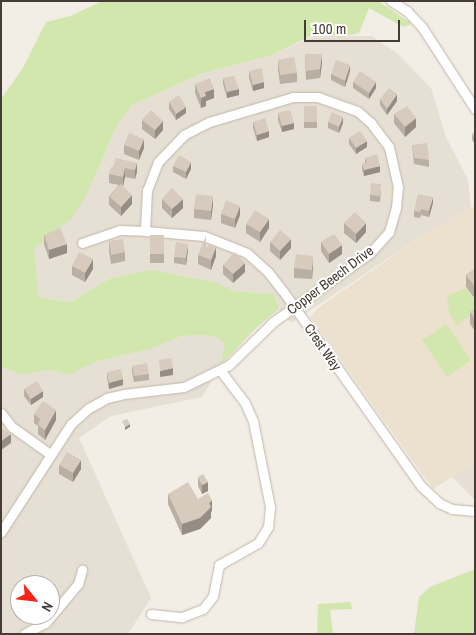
<!DOCTYPE html>
<html>
<head>
<meta charset="utf-8">
<style>
  body { margin:0 }
  #map { position:relative; width:476px; height:635px; overflow:hidden; background:#f2ede5; font-family:"Archivo Narrow",sans-serif }
  div>[style] { position:absolute }
  .residential>* { inset:0; background:#e6dfd3 }
  .education>* { inset:0; background:#ece1cf }
  .green>* { inset:0; background:#d2e7ae }
  .roads { filter:drop-shadow(0 0 1px #c1b7ab) drop-shadow(0 0 1px #c1b7ab) }
  .minor>* { height:9px; margin:-4.5px; padding:0 4.5px; transform-origin:4.5px; border-radius:4.5px; background:#fff }
  .wall>* { inset:0; background:#b9afa3 }
  .shaded-wall>* { inset:0; background:#968e85 }
  .building>* { inset:0; background:#d7cbbe }
  span { translate:-50% -50%; white-space:nowrap; text-align:center; line-height:1.15; -webkit-text-stroke:4px #fff; paint-order:stroke }
  .street-label { font-size:14px; color:#453d35 }
  .frame { position:absolute; inset:0; border:2px solid #453d35; pointer-events:none }
  .north { position:absolute; left:10px; top:575px; width:50px; height:50px; box-sizing:border-box; background:#fff; border:1px solid #b5b1ae; border-radius:50%; rotate:119deg; font-size:14px; font-weight:700; line-height:20px; text-align:center; color:#453d35 }
  .north::after { content:''; display:block; margin:auto; width:18px; height:22px; background:#f72517; clip-path:polygon(50% 0,100% 100%,50% 72%,0 100%) }
  .scale { position:absolute; left:304px; top:20px; width:96px; height:22px; box-sizing:border-box; border:2px solid #453d35; border-top:0; padding-left:6px; font-size:15px; line-height:18px; white-space:nowrap; color:#453d35; -webkit-text-stroke:4px #fff; paint-order:stroke }
</style>
</head>
<body>
<div id="map">
  <div class="residential">
    <i style="clip-path:polygon(314px 36px,372px 36px,398px 54px,431px 88px,446px 137px,468px 180px,471px 208px,422px 236px,291px 323px,279px 309px,274px 294px,234px 291px,217px 283px,111px 278px,71px 302px,39px 298px,34px 249px,88px 192px,117px 125px,132px 105px,198px 75px,275px 54px)"></i>
    <i style="clip-path:polygon(evenodd,207px 335px,219px 338px,224px 344px,221px 365px,202px 397px,111px 416px,79px 438px,151px 598px,128px 634px,1px 634px,1px 366px,60px 371px,69px 375px,95px 362px,154px 348px,181px 336px,207px 335px,20px 585px,50px 585px,50px 615px,20px 615px,20px 585px)"></i>
    <i style="clip-path:polygon(475px 462px,475px 500px,452px 477px)"></i>
  </div>
  <div class="education">
    <i style="clip-path:polygon(475px 206px,475px 462px,433px 489px,310px 317px,318px 308px,422px 236px)"></i>
  </div>
  <div class="green">
    <i style="clip-path:polygon(103px 1px,378px 1px,412px 24px,403px 27px,369px 8px,359px 33px,338px 38px,327px 31px,330px 26px,275px 54px,198px 75px,132px 105px,117px 125px,88px 192px,72px 218px,34px 249px,39px 298px,71px 302px,111px 278px,151px 270px,217px 283px,234px 291px,274px 294px,279px 309px,255px 329px,221px 365px,224px 344px,219px 338px,207px 335px,181px 336px,154px 348px,95px 362px,69px 375px,52px 370px,20px 374px,1px 366px,1px 99px,23px 68px,46px 22px,70px 16px)"></i>
    <i style="clip-path:polygon(466px 288px,475px 301px,475px 312px,457px 325px,449px 313px,447px 296px)"></i>
    <i style="clip-path:polygon(446px 324px,471px 360px,447px 377px,422px 340px)"></i>
    <i style="clip-path:polygon(475px 569px,475px 634px,414px 634px,419px 597px,430px 587px)"></i>
    <i style="clip-path:polygon(350px 602px,353px 609px,330px 610px,333px 634px,317px 634px,318px 604px)"></i>
  </div>
  <div class="roads">
    <div class="minor">
      <i style="left:391px;top:1px;width:19px;rotate:32deg"></i>
      <i style="left:407px;top:11px;width:22px;rotate:47deg"></i>
      <i style="left:422px;top:27px;width:98px;rotate:57.1deg"></i>
      <i style="left:82px;top:243px;width:40px;rotate:-18.9deg"></i>
      <i style="left:120px;top:230px;width:25px;rotate:2deg"></i>
      <i style="left:145px;top:231px;width:59px;rotate:4.8deg"></i>
      <i style="left:204px;top:236px;width:46px;rotate:21.6deg"></i>
      <i style="left:247px;top:253px;width:28px;rotate:42deg"></i>
      <i style="left:268px;top:272px;width:24px;rotate:52deg"></i>
      <i style="left:283px;top:291px;width:239px;rotate:54.7deg"></i>
      <i style="left:421px;top:486px;width:25px;rotate:43deg"></i>
      <i style="left:439px;top:503px;width:14px;rotate:25deg"></i>
      <i style="left:452px;top:509px;width:23px;rotate:5deg"></i>
      <i style="left:1px;top:413px;width:18px;rotate:52deg"></i>
      <i style="left:12px;top:427px;width:47px;rotate:35.4deg"></i>
      <i style="left:1px;top:532px;width:129px;rotate:-57.1deg"></i>
      <i style="left:71px;top:424px;width:24px;rotate:-42deg"></i>
      <i style="left:89px;top:408px;width:21px;rotate:-29deg"></i>
      <i style="left:107px;top:398px;width:17px;rotate:-13deg"></i>
      <i style="left:124px;top:394px;width:60px;rotate:-6.7deg"></i>
      <i style="left:184px;top:387px;width:50px;rotate:-26.1deg"></i>
      <i style="left:229px;top:365px;width:62px;rotate:-44.3deg"></i>
      <i style="left:273px;top:322px;width:119px;rotate:-35.4deg"></i>
      <i style="left:370px;top:253px;width:28px;rotate:-48deg"></i>
      <i style="left:389px;top:232px;width:25px;rotate:-74deg"></i>
      <i style="left:396px;top:208px;width:21px;rotate:-85deg"></i>
      <i style="left:398px;top:187px;width:41px;rotate:-102.7deg"></i>
      <i style="left:389px;top:147px;width:30px;rotate:-127deg"></i>
      <i style="left:371px;top:123px;width:18px;rotate:-139deg"></i>
      <i style="left:357px;top:111px;width:41px;rotate:-160.3deg"></i>
      <i style="left:318px;top:97px;width:25px;rotate:180deg"></i>
      <i style="left:293px;top:97px;width:88px;rotate:163.4deg"></i>
      <i style="left:209px;top:122px;width:28px;rotate:153deg"></i>
      <i style="left:184px;top:135px;width:37px;rotate:134deg"></i>
      <i style="left:158px;top:162px;width:30px;rotate:111deg"></i>
      <i style="left:147px;top:190px;width:41px;rotate:92.8deg"></i>
      <i style="left:151px;top:614px;width:31px;rotate:6deg"></i>
      <i style="left:182px;top:617px;width:22px;rotate:-21deg"></i>
      <i style="left:203px;top:609px;width:16px;rotate:-52deg"></i>
      <i style="left:213px;top:596px;width:32px;rotate:-79deg"></i>
      <i style="left:219px;top:565px;width:45px;rotate:-29.4deg"></i>
      <i style="left:258px;top:543px;width:19px;rotate:-58deg"></i>
      <i style="left:268px;top:527px;width:20px;rotate:-84deg"></i>
      <i style="left:270px;top:507px;width:88px;rotate:-101.2deg"></i>
      <i style="left:253px;top:421px;width:20px;rotate:-114deg"></i>
      <i style="left:245px;top:403px;width:41px;rotate:-127.1deg"></i>
      <i style="left:24px;top:634px;width:24px;rotate:-28deg"></i>
      <i style="left:45px;top:623px;width:18px;rotate:-49deg"></i>
      <i style="left:57px;top:609px;width:33px;rotate:-50deg"></i>
      <i style="left:78px;top:584px;width:15px;rotate:-74deg"></i>
    </div>
  </div>
  <div class="wall">
    <i style="clip-path:polygon(305px 54px,322px 63px,320px 78px,306px 80px)"></i>
    <i style="clip-path:polygon(278px 60px,297px 73px,297px 82px,280px 84px,278px 70px)"></i>
    <i style="clip-path:polygon(249px 71px,264px 88px,253px 91px,249px 78px)"></i>
    <i style="clip-path:polygon(350px 71px,345px 87px,331px 80px,331px 74px)"></i>
    <i style="clip-path:polygon(223px 78px,239px 95px,227px 98px,223px 84px)"></i>
    <i style="clip-path:polygon(353px 82px,376px 88px,369px 99px,353px 88px)"></i>
    <i style="clip-path:polygon(195px 84px,214px 98px,206px 101px,206px 106px,201px 108px,195px 93px)"></i>
    <i style="clip-path:polygon(380px 99px,397px 101px,387px 115px,380px 105px)"></i>
    <i style="clip-path:polygon(169px 102px,186px 113px,176px 120px,169px 109px)"></i>
    <i style="clip-path:polygon(304px 106px,317px 106px,317px 128px,304px 128px)"></i>
    <i style="clip-path:polygon(278px 113px,294px 129px,282px 132px,278px 120px)"></i>
    <i style="clip-path:polygon(394px 114px,416px 127px,405px 137px,394px 123px)"></i>
    <i style="clip-path:polygon(142px 120px,163px 130px,155px 139px,142px 129px)"></i>
    <i style="clip-path:polygon(253px 122px,269px 137px,257px 141px,253px 128px)"></i>
    <i style="clip-path:polygon(328px 122px,343px 123px,339px 133px,328px 128px)"></i>
    <i style="clip-path:polygon(475px 132px,475px 144px,472px 140px,472px 134px)"></i>
    <i style="clip-path:polygon(349px 138px,367px 147px,356px 154px,349px 144px)"></i>
    <i style="clip-path:polygon(124px 145px,144px 148px,139px 160px,124px 154px)"></i>
    <i style="clip-path:polygon(412px 145px,429px 160px,429px 167px,414px 164px)"></i>
    <i style="clip-path:polygon(365px 158px,380px 172px,364px 176px,362px 170px,362px 164px,365px 163px)"></i>
    <i style="clip-path:polygon(137px 163px,137px 172px,135px 179px,125px 177px,123px 186px,132px 204px,121px 216px,109px 205px,109px 196px,119px 185px,109px 183px,109px 174px,113px 167px)"></i>
    <i style="clip-path:polygon(173px 166px,191px 169px,186px 179px,173px 172px)"></i>
    <i style="clip-path:polygon(381px 190px,380px 202px,370px 201px,370px 195px)"></i>
    <i style="clip-path:polygon(162px 199px,183px 208px,172px 218px,162px 208px)"></i>
    <i style="clip-path:polygon(433px 203px,429px 217px,421px 215px,420px 218px,414px 217px,414px 211px)"></i>
    <i style="clip-path:polygon(213px 205px,211px 220px,194px 218px,194px 209px)"></i>
    <i style="clip-path:polygon(221px 214px,240px 215px,235px 228px,221px 223px)"></i>
    <i style="clip-path:polygon(344px 223px,366px 232px,356px 243px,344px 233px)"></i>
    <i style="clip-path:polygon(246px 224px,269px 228px,260px 242px,246px 233px)"></i>
    <i style="clip-path:polygon(44px 235px,67px 253px,49px 259px,44px 244px)"></i>
    <i style="clip-path:polygon(150px 235px,164px 245px,164px 263px,150px 263px)"></i>
    <i style="clip-path:polygon(109px 241px,125px 252px,125px 261px,111px 264px,109px 251px)"></i>
    <i style="clip-path:polygon(270px 242px,291px 248px,280px 260px,270px 251px)"></i>
    <i style="clip-path:polygon(321px 242px,342px 254px,329px 263px,321px 251px)"></i>
    <i style="clip-path:polygon(206px 248px,216px 256px,211px 270px,198px 264px,198px 255px)"></i>
    <i style="clip-path:polygon(188px 250px,186px 265px,174px 263px,174px 257px)"></i>
    <i style="clip-path:polygon(223px 265px,245px 272px,233px 283px,223px 274px)"></i>
    <i style="clip-path:polygon(313px 265px,312px 279px,294px 278px,294px 268px)"></i>
    <i style="clip-path:polygon(72px 266px,93px 269px,85px 282px,72px 275px)"></i>
    <i style="clip-path:polygon(475px 269px,475px 299px,466px 287px,466px 275px)"></i>
    <i style="clip-path:polygon(475px 309px,475px 331px,470px 324px,470px 312px)"></i>
    <i style="clip-path:polygon(132px 366px,149px 374px,149px 380px,134px 382px,132px 372px)"></i>
    <i style="clip-path:polygon(107px 372px,123px 385px,109px 389px,107px 378px)"></i>
    <i style="clip-path:polygon(24px 389px,43px 397px,31px 405px,24px 396px)"></i>
    <i style="clip-path:polygon(34px 414px,56px 420px,45px 440px,38px 434px,38px 426px,34px 423px)"></i>
    <i style="clip-path:polygon(59px 465px,81px 469px,73px 482px,59px 474px)"></i>
    <i style="clip-path:polygon(198px 477px,208px 491px,202px 494px,198px 486px)"></i>
    <i style="clip-path:polygon(168px 494px,198px 499px,212px 511px,211px 512px,211px 518px,200px 529px,182px 535px,168px 504px)"></i>
  </div>
  <div class="shaded-wall">
    <i style="clip-path:polygon(322px 54px,322px 63px,320px 78px,320px 69px)"></i>
    <i style="clip-path:polygon(350px 65px,350px 71px,345px 87px,345px 81px)"></i>
    <i style="clip-path:polygon(264px 82px,264px 88px,253px 91px,253px 85px)"></i>
    <i style="clip-path:polygon(376px 82px,376px 88px,369px 99px,369px 93px)"></i>
    <i style="clip-path:polygon(214px 89px,214px 98px,206px 101px,206px 106px,201px 108px,201px 98px,205px 92px)"></i>
    <i style="clip-path:polygon(239px 89px,239px 95px,227px 98px,227px 92px)"></i>
    <i style="clip-path:polygon(397px 94px,397px 101px,387px 115px,387px 109px)"></i>
    <i style="clip-path:polygon(186px 107px,186px 113px,176px 120px,176px 114px)"></i>
    <i style="clip-path:polygon(343px 117px,343px 123px,339px 133px,339px 127px)"></i>
    <i style="clip-path:polygon(416px 118px,416px 127px,405px 137px,405px 127px)"></i>
    <i style="clip-path:polygon(163px 121px,163px 130px,155px 139px,155px 130px)"></i>
    <i style="clip-path:polygon(294px 123px,294px 129px,282px 132px,282px 126px)"></i>
    <i style="clip-path:polygon(269px 131px,269px 137px,257px 141px,257px 135px)"></i>
    <i style="clip-path:polygon(144px 139px,144px 148px,139px 160px,139px 151px)"></i>
    <i style="clip-path:polygon(367px 141px,367px 147px,356px 154px,356px 148px)"></i>
    <i style="clip-path:polygon(191px 162px,191px 169px,186px 179px,186px 172px)"></i>
    <i style="clip-path:polygon(137px 163px,137px 172px,135px 179px,135px 170px)"></i>
    <i style="clip-path:polygon(380px 166px,380px 172px,364px 176px,364px 170px)"></i>
    <i style="clip-path:polygon(125px 168px,125px 177px,123px 186px,123px 177px)"></i>
    <i style="clip-path:polygon(132px 195px,132px 204px,121px 216px,121px 207px)"></i>
    <i style="clip-path:polygon(213px 196px,213px 205px,211px 220px,211px 211px)"></i>
    <i style="clip-path:polygon(433px 197px,433px 203px,429px 217px,429px 211px)"></i>
    <i style="clip-path:polygon(183px 199px,183px 208px,172px 218px,172px 209px)"></i>
    <i style="clip-path:polygon(240px 206px,240px 215px,235px 228px,235px 219px)"></i>
    <i style="clip-path:polygon(269px 219px,269px 228px,260px 242px,260px 232px)"></i>
    <i style="clip-path:polygon(366px 223px,366px 232px,356px 243px,356px 234px)"></i>
    <i style="clip-path:polygon(291px 239px,291px 248px,280px 260px,280px 251px)"></i>
    <i style="clip-path:polygon(67px 244px,67px 253px,49px 259px,49px 250px)"></i>
    <i style="clip-path:polygon(188px 244px,188px 250px,186px 265px,186px 258px)"></i>
    <i style="clip-path:polygon(342px 245px,342px 254px,329px 263px,329px 254px)"></i>
    <i style="clip-path:polygon(216px 247px,216px 256px,211px 270px,211px 260px)"></i>
    <i style="clip-path:polygon(313px 256px,313px 265px,312px 279px,312px 270px)"></i>
    <i style="clip-path:polygon(93px 259px,93px 269px,85px 282px,85px 273px)"></i>
    <i style="clip-path:polygon(245px 263px,245px 272px,233px 283px,233px 274px)"></i>
    <i style="clip-path:polygon(173px 368px,173px 375px,160px 377px,160px 371px)"></i>
    <i style="clip-path:polygon(123px 379px,123px 385px,109px 389px,109px 383px)"></i>
    <i style="clip-path:polygon(43px 391px,43px 397px,31px 405px,31px 399px)"></i>
    <i style="clip-path:polygon(56px 410px,56px 420px,45px 440px,45px 430px)"></i>
    <i style="clip-path:polygon(130px 424px,130px 427px,125px 430px,125px 427px)"></i>
    <i style="clip-path:polygon(11px 434px,11px 443px,1px 450px,1px 441px)"></i>
    <i style="clip-path:polygon(81px 460px,81px 469px,73px 482px,73px 473px)"></i>
    <i style="clip-path:polygon(208px 482px,208px 491px,202px 494px,202px 485px)"></i>
    <i style="clip-path:polygon(212px 500px,212px 511px,211px 512px,211px 518px,200px 529px,182px 535px,182px 524px,209px 503px)"></i>
  </div>
  <div class="building">
    <i style="clip-path:polygon(305px 54px,322px 54px,320px 69px,306px 71px)"></i>
    <i style="clip-path:polygon(294px 57px,297px 73px,280px 75px,278px 60px)"></i>
    <i style="clip-path:polygon(336px 60px,350px 65px,345px 81px,331px 74px)"></i>
    <i style="clip-path:polygon(262px 68px,264px 82px,253px 85px,249px 71px)"></i>
    <i style="clip-path:polygon(360px 71px,376px 82px,369px 93px,353px 82px)"></i>
    <i style="clip-path:polygon(234px 76px,239px 89px,227px 92px,223px 78px)"></i>
    <i style="clip-path:polygon(210px 78px,214px 89px,205px 92px,206px 96px,201px 98px,195px 84px)"></i>
    <i style="clip-path:polygon(389px 88px,397px 94px,387px 109px,380px 99px)"></i>
    <i style="clip-path:polygon(179px 95px,186px 107px,176px 114px,169px 102px)"></i>
    <i style="clip-path:polygon(304px 106px,317px 106px,317px 122px,304px 122px)"></i>
    <i style="clip-path:polygon(407px 106px,416px 118px,405px 127px,394px 114px)"></i>
    <i style="clip-path:polygon(151px 110px,163px 121px,155px 130px,142px 120px)"></i>
    <i style="clip-path:polygon(290px 110px,294px 123px,282px 126px,278px 113px)"></i>
    <i style="clip-path:polygon(332px 112px,343px 117px,339px 127px,328px 122px)"></i>
    <i style="clip-path:polygon(265px 118px,269px 131px,257px 135px,253px 122px)"></i>
    <i style="clip-path:polygon(360px 131px,367px 141px,356px 148px,349px 138px)"></i>
    <i style="clip-path:polygon(475px 132px,475px 138px,472px 134px)"></i>
    <i style="clip-path:polygon(129px 133px,144px 139px,139px 151px,124px 145px)"></i>
    <i style="clip-path:polygon(427px 143px,429px 160px,414px 158px,412px 145px)"></i>
    <i style="clip-path:polygon(377px 154px,380px 166px,364px 170px,362px 164px,367px 162px,365px 158px)"></i>
    <i style="clip-path:polygon(179px 155px,191px 162px,186px 172px,173px 166px)"></i>
    <i style="clip-path:polygon(116px 158px,137px 163px,135px 170px,125px 168px,123px 177px,109px 174px,111px 167px,113px 167px)"></i>
    <i style="clip-path:polygon(371px 183px,381px 184px,380px 196px,370px 195px)"></i>
    <i style="clip-path:polygon(121px 184px,132px 195px,121px 207px,109px 196px)"></i>
    <i style="clip-path:polygon(172px 188px,183px 199px,172px 209px,162px 199px)"></i>
    <i style="clip-path:polygon(196px 194px,213px 196px,211px 211px,194px 209px)"></i>
    <i style="clip-path:polygon(418px 194px,433px 197px,429px 211px,421px 209px,420px 212px,414px 211px)"></i>
    <i style="clip-path:polygon(226px 200px,240px 206px,235px 219px,221px 214px)"></i>
    <i style="clip-path:polygon(255px 210px,269px 219px,260px 232px,246px 224px)"></i>
    <i style="clip-path:polygon(355px 212px,366px 223px,356px 234px,344px 223px)"></i>
    <i style="clip-path:polygon(60px 228px,67px 244px,49px 250px,44px 235px)"></i>
    <i style="clip-path:polygon(280px 230px,291px 239px,280px 251px,270px 242px)"></i>
    <i style="clip-path:polygon(334px 234px,342px 245px,329px 254px,321px 242px)"></i>
    <i style="clip-path:polygon(150px 235px,164px 235px,164px 254px,150px 254px)"></i>
    <i style="clip-path:polygon(206px 236px,206px 248px,210px 244px,216px 247px,211px 260px,198px 255px)"></i>
    <i style="clip-path:polygon(123px 239px,125px 252px,111px 255px,109px 241px)"></i>
    <i style="clip-path:polygon(176px 242px,188px 244px,186px 258px,174px 257px)"></i>
    <i style="clip-path:polygon(79px 252px,93px 259px,85px 273px,72px 266px)"></i>
    <i style="clip-path:polygon(235px 252px,245px 263px,233px 274px,223px 265px)"></i>
    <i style="clip-path:polygon(296px 254px,313px 256px,312px 270px,294px 268px)"></i>
    <i style="clip-path:polygon(475px 269px,475px 287px,466px 275px)"></i>
    <i style="clip-path:polygon(475px 309px,475px 319px,470px 312px)"></i>
    <i style="clip-path:polygon(171px 358px,173px 368px,160px 371px,159px 360px)"></i>
    <i style="clip-path:polygon(147px 363px,149px 374px,134px 376px,132px 366px)"></i>
    <i style="clip-path:polygon(121px 369px,123px 379px,109px 383px,107px 372px)"></i>
    <i style="clip-path:polygon(37px 381px,43px 391px,31px 399px,24px 389px)"></i>
    <i style="clip-path:polygon(43px 401px,56px 410px,45px 430px,38px 425px,40px 419px,34px 414px)"></i>
    <i style="clip-path:polygon(127px 419px,130px 424px,125px 427px,122px 421px)"></i>
    <i style="clip-path:polygon(1px 428px,11px 434px,1px 441px)"></i>
    <i style="clip-path:polygon(67px 452px,81px 460px,73px 473px,59px 465px)"></i>
    <i style="clip-path:polygon(203px 474px,208px 482px,202px 485px,198px 477px)"></i>
    <i style="clip-path:polygon(188px 482px,198px 499px,208px 493px,212px 500px,209px 503px,211px 507px,200px 518px,182px 524px,168px 494px)"></i>
  </div>
  <div class="street-label">
    <span style="left:330px;top:280px;rotate:-37deg">Copper Beech Drive</span>
    <span style="left:323px;top:347px;rotate:55deg">Crest Way</span>
  </div>
  <div class="frame"></div>
  <div class="north">N</div>
  <div class="scale">100 m</div>
</div>
</body>
</html>
